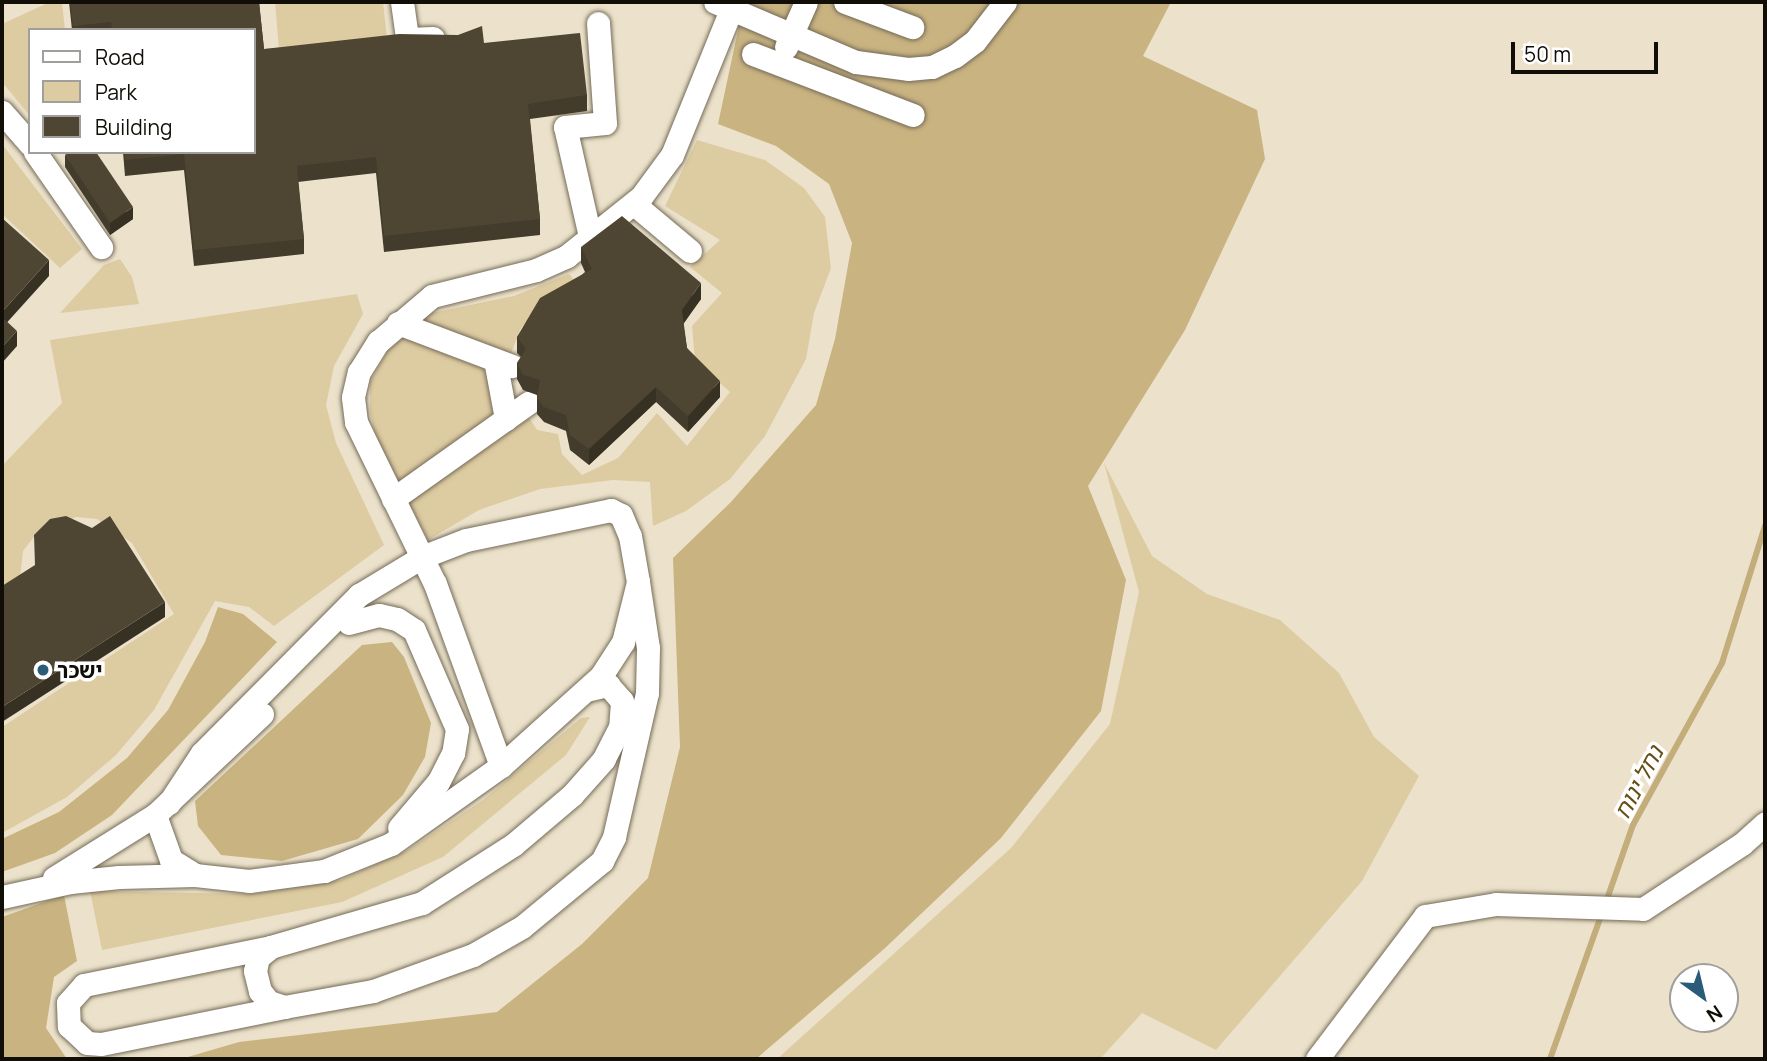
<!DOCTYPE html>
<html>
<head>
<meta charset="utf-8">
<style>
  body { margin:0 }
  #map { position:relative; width:1767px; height:1061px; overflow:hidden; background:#ece2cb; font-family:Manrope,"Noto Sans Hebrew",sans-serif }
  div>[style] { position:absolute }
  .green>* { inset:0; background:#ddcba1 }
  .forest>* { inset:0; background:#c9b381 }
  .stream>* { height:6px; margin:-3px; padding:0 3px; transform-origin:3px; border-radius:3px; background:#c2ad7b }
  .roads { filter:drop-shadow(0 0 2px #746b58) drop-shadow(0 0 2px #746b58) }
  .minor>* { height:23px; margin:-11.5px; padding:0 11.5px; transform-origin:11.5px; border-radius:11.5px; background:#fff }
  .wall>* { inset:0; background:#433c2c }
  .shaded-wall>* { inset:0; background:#373124 }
  .building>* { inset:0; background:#4e4633 }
  .dots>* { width:19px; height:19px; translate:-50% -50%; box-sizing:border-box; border:4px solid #fff; border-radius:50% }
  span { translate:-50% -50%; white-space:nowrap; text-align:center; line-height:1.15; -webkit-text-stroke:7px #fff; paint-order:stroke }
  .poi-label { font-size:21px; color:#110e07; font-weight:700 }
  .left { translate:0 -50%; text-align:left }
  .water-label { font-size:23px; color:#654e11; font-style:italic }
  .frame { position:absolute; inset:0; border:4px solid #110e07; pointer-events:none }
  .legend { position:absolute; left:28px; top:28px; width:228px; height:126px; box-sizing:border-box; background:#fff; border:2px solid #a09f9c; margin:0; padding:9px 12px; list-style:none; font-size:21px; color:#110e07 }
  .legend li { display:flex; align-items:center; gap:14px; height:35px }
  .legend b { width:35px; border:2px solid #a09f9c }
  .north { position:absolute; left:1669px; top:963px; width:70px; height:70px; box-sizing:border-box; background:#fff; border:2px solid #a09f9c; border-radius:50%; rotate:146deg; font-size:19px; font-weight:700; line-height:28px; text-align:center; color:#110e07 }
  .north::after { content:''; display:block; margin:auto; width:24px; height:32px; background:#2a5c7a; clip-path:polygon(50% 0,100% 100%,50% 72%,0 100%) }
  .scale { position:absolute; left:1511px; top:42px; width:147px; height:32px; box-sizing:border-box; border:4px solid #110e07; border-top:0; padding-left:9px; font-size:21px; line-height:24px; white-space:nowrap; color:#110e07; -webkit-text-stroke:5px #fff; paint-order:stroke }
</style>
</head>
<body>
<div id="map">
  <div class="green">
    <i style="clip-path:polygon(50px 2px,62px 2px,65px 30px,30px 30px,30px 116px,2px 82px,2px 24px)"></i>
    <i style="clip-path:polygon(275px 2px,383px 2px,387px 39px,279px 50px)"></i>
    <i style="clip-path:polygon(697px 140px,765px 160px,804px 188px,825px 217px,831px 268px,814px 313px,806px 359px,765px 436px,730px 479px,686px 511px,653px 526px,650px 482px,613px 480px,540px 489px,479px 510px,428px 540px,376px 439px,370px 412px,370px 382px,390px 347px,422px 315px,514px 296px,569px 274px,577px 283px,550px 296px,521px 328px,502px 376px,537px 430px,558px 434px,562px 454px,582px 475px,618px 458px,657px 413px,687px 446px,730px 392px,695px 361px,692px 326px,722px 293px,690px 267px,720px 240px,665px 206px)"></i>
    <i style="clip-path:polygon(2px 144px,82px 249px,60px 268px,2px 214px)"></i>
    <i style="clip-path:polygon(120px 259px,132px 277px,139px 304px,60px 313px,104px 265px)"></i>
    <i style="clip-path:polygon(357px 294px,363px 314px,334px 366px,326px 405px,336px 443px,384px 545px,274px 626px,249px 607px,215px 601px,154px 710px,116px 755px,67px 797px,2px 833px,2px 727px,174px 614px,132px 543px,97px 519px,76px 517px,37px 533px,23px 551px,20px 578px,2px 590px,2px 466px,62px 403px,50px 340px)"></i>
    <i style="clip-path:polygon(1104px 463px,1152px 556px,1207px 594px,1280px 620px,1339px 673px,1374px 737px,1419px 776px,1362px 881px,1216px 1050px,1142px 1013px,1100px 1059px,777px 1059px,1011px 848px,1110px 724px,1139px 592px)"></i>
    <i style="clip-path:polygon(590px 717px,566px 755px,443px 857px,342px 902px,102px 950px,90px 891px,252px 894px,341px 880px,408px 850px,483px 800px,581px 718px)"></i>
  </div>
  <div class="forest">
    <i style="clip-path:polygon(744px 2px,1171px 2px,1143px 56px,1257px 110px,1265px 159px,1185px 330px,1088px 486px,1126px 580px,1101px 711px,1001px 838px,884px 949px,756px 1059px,181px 1059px,239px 1042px,497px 1012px,582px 944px,648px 878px,680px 747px,673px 558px,731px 502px,816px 405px,835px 339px,852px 243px,829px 184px,776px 146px,718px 124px)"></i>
    <i style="clip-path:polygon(218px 607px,243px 614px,277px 642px,112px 815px,55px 853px,2px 872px,2px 839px,59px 812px,127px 758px,168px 710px,205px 642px)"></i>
    <i style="clip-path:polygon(392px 642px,404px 657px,431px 723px,425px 757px,403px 795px,358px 839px,282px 861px,221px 855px,198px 826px,195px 801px,362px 645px)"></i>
    <i style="clip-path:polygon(64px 895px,77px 961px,54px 977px,46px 1028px,67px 1059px,2px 1059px,2px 917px)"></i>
  </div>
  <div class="stream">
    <i style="left:1606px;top:902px;width:82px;rotate:-70.7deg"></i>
    <i style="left:1633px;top:825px;width:185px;rotate:-61.2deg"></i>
    <i style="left:1722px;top:663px;width:144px;rotate:-72.6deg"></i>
    <i style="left:1550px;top:1059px;width:155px;rotate:-70.4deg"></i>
  </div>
  <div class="roads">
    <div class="minor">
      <i style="left:402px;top:2px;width:37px;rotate:82deg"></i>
      <i style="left:407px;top:39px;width:26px;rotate:-2deg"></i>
      <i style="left:715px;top:2px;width:153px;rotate:23.1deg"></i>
      <i style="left:856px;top:62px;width:52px;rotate:7.7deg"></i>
      <i style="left:908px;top:69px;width:24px;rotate:-5deg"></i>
      <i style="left:932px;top:67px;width:25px;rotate:-26deg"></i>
      <i style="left:955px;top:56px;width:25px;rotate:-37deg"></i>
      <i style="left:975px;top:41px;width:49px;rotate:-52.4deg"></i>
      <i style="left:845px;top:2px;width:72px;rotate:20.5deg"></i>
      <i style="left:786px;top:47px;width:49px;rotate:-66deg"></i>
      <i style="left:753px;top:54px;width:171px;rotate:20.9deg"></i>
      <i style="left:2px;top:112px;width:43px;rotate:48.8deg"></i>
      <i style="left:35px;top:152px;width:116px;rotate:55.2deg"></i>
      <i style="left:634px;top:204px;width:73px;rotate:40deg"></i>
      <i style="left:591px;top:241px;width:117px;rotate:-102.8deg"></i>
      <i style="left:565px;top:127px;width:40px;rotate:-5.7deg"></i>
      <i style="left:605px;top:123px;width:100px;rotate:-94deg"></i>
      <i style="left:398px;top:323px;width:122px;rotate:20.7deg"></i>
      <i style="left:495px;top:360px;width:60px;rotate:79.4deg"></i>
      <i style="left:393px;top:499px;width:166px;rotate:-35.4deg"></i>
      <i style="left:349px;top:623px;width:31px;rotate:-15deg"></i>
      <i style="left:379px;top:615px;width:18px;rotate:13deg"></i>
      <i style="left:397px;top:619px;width:20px;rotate:33deg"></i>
      <i style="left:414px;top:630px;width:108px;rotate:66.5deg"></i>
      <i style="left:457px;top:729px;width:24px;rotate:99deg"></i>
      <i style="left:453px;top:753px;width:33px;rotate:117deg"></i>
      <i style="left:438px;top:782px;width:60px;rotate:130.3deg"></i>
      <i style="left:586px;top:690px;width:23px;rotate:-13deg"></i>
      <i style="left:608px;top:685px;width:21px;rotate:49deg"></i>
      <i style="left:622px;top:701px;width:26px;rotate:94deg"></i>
      <i style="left:620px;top:727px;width:36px;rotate:117deg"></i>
      <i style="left:604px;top:759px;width:48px;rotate:131.6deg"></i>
      <i style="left:572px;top:795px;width:77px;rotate:139.7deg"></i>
      <i style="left:513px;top:845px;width:108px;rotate:147.5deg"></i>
      <i style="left:422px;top:903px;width:157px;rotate:163.8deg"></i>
      <i style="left:271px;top:947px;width:16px;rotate:142deg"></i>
      <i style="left:258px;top:957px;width:14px;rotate:102deg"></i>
      <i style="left:255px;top:971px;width:21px;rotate:76deg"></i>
      <i style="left:260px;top:991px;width:14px;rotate:51deg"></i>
      <i style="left:269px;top:1002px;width:16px;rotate:18deg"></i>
      <i style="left:284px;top:1007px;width:90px;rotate:-10.2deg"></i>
      <i style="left:373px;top:991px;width:106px;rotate:-19.8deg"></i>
      <i style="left:473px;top:955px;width:56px;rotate:-29.7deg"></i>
      <i style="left:522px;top:927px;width:104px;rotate:-39.5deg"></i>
      <i style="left:602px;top:861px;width:27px;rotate:-63deg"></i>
      <i style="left:614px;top:837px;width:148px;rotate:-77.1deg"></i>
      <i style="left:647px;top:693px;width:45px;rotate:-88.7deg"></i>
      <i style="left:648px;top:648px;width:67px;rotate:-98.6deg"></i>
      <i style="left:169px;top:803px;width:60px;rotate:-56.6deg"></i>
      <i style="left:202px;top:753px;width:223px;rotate:-45.2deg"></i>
      <i style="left:359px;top:595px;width:74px;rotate:-31.1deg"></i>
      <i style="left:422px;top:557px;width:47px;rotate:-21.1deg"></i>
      <i style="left:466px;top:540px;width:148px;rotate:-11.7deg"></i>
      <i style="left:611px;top:510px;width:11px;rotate:27deg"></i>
      <i style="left:621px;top:515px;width:23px;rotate:67deg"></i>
      <i style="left:630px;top:536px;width:47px;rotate:80.1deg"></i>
      <i style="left:638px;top:582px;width:62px;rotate:104deg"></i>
      <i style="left:623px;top:642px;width:40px;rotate:122.9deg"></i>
      <i style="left:601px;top:676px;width:135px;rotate:138deg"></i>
      <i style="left:155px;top:815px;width:48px;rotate:70.4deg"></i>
      <i style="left:171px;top:860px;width:28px;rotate:32deg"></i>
      <i style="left:54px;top:878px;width:119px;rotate:-32deg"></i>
      <i style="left:155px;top:815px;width:147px;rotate:-43.3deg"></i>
      <i style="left:2px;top:897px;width:70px;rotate:-12.4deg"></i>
      <i style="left:70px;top:882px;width:49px;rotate:-5.8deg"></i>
      <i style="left:119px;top:877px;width:76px;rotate:-1.5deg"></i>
      <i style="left:195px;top:875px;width:54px;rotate:6.3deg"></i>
      <i style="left:249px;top:881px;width:76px;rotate:-7.6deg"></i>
      <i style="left:324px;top:871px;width:72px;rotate:-21.9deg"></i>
      <i style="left:391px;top:844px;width:135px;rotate:-35.3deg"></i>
      <i style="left:501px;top:766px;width:194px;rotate:-109.9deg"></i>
      <i style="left:435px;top:584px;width:180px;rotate:-116deg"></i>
      <i style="left:356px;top:422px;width:25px;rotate:-97deg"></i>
      <i style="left:353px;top:397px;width:26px;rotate:-77deg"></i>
      <i style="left:359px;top:372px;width:36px;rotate:-58deg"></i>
      <i style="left:378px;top:342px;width:71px;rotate:-40.4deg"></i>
      <i style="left:432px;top:296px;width:107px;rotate:-14deg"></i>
      <i style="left:536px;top:270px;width:34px;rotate:-24deg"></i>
      <i style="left:567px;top:256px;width:95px;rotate:-38.6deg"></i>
      <i style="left:641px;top:197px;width:52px;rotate:-53.6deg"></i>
      <i style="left:672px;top:155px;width:165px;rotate:-67.9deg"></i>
      <i style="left:271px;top:947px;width:191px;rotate:168.5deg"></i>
      <i style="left:84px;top:985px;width:24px;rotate:132deg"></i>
      <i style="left:68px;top:1003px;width:23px;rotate:88deg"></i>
      <i style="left:69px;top:1026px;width:25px;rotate:43deg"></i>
      <i style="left:87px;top:1043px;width:14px;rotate:4deg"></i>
      <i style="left:101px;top:1044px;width:187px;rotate:-11.4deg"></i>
      <i style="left:1317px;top:1059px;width:179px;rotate:-52.9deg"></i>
      <i style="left:1425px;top:916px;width:72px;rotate:-9.6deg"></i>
      <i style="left:1496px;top:904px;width:147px;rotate:1.9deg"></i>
      <i style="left:1643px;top:909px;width:118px;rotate:-33.3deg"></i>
      <i style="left:1742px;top:844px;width:31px;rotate:-42deg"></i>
    </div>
  </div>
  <div class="wall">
    <i style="clip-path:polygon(69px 2px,259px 2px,264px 49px,484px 43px,587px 95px,587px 111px,530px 119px,540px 219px,540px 235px,384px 252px,376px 173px,298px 182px,304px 239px,304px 254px,194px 266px,184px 170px,125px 176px,123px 152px,254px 152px,254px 30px,72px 30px)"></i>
    <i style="clip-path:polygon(65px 155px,133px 219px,110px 235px,65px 167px)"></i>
    <i style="clip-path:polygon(581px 247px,701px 299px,683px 323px,687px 348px,720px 397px,688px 432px,656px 402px,589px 465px,570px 450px,566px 431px,544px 422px,537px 414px,537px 395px,523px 390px,517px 379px,517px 363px,521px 357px,517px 353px,517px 337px,585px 272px,581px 263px)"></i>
  </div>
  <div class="shaded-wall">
    <i style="clip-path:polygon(133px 207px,133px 219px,110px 235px,110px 223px)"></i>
    <i style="clip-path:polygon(49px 260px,49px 276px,2px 328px,2px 312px)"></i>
    <i style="clip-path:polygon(701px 283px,701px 299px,682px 326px,682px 310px)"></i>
    <i style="clip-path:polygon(17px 331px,17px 346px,2px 363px,2px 347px)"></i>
    <i style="clip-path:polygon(720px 381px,720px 397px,688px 432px,688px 416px)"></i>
    <i style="clip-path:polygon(656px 387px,656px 402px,589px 465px,589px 449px)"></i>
    <i style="clip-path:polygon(165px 602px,165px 617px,2px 722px,2px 707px)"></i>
  </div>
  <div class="building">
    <i style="clip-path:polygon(70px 2px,259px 2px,264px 49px,399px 34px,458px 35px,482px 26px,484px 43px,580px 33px,587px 95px,528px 104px,540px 219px,384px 236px,376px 157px,297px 166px,304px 239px,194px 250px,184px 154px,125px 160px,125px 152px,254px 152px,254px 30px,112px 30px,111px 22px,73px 26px)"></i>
    <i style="clip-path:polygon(69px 152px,96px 152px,133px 207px,110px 223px,65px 155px)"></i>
    <i style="clip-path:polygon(622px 216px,701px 283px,682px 310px,687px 348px,720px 381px,688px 416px,656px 387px,589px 449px,570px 435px,566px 415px,544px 407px,537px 398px,540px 380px,523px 375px,517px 363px,526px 349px,517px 337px,540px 298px,592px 269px,581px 247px)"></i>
    <i style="clip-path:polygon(2px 218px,49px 260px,2px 312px)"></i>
    <i style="clip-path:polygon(2px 317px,17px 331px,2px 347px)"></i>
    <i style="clip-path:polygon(66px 516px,92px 528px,110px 516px,165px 602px,2px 707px,2px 586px,35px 565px,34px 535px,50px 519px)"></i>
  </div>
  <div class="dots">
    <i style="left:43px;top:670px;background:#2a5c7a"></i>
  </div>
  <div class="poi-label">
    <span class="left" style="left:57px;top:670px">ישכר</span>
  </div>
  <div class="water-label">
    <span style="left:1638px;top:782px;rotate:-62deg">נחל ינוח</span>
  </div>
  <div class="frame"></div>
  <ul class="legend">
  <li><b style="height:9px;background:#fff"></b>Road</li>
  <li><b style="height:19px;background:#ddcba1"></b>Park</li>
  <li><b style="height:19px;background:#4e4633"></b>Building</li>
  </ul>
  <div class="north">N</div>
  <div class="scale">50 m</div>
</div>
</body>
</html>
